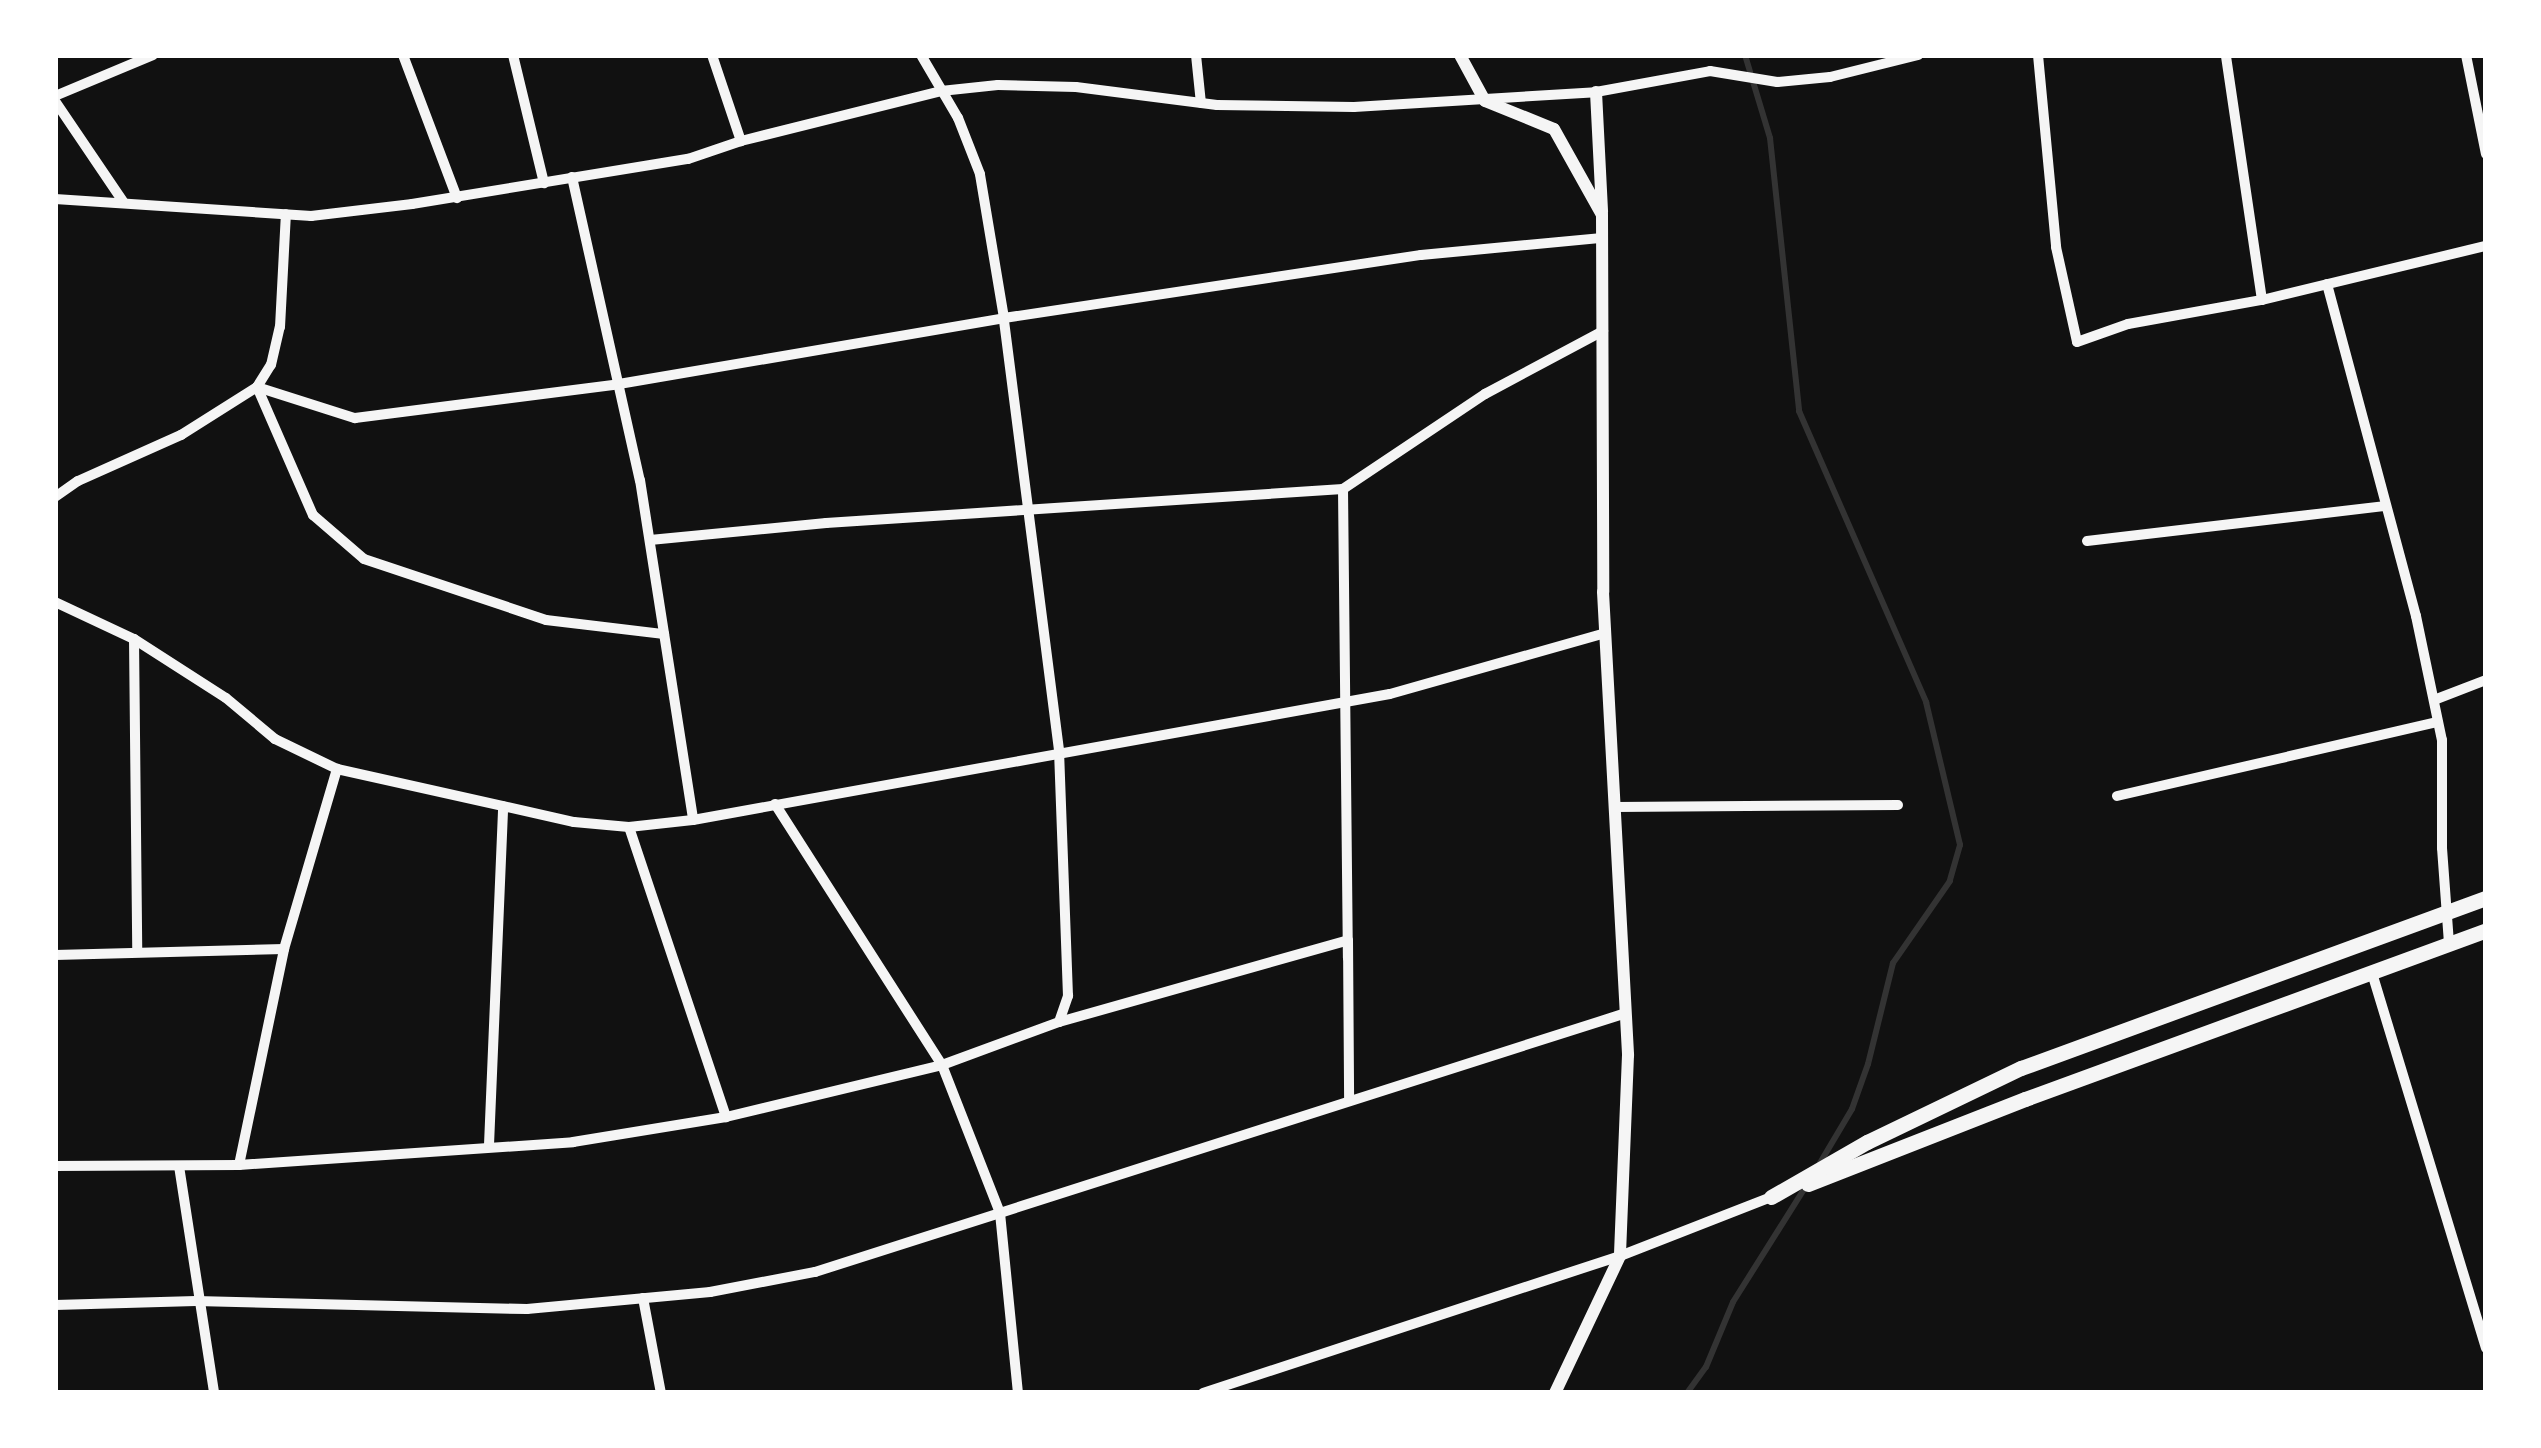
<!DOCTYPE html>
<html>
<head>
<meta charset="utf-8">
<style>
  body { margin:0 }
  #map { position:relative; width:2541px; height:1448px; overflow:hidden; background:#111; font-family:Poppins,sans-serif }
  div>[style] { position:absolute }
  .stream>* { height:6px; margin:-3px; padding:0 3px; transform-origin:3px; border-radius:3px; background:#333 }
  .minor>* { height:10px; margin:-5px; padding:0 5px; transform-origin:5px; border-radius:5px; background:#f5f5f5 }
  .tertiary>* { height:12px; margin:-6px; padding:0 6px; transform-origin:6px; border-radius:6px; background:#f5f5f5 }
  .secondary>* { height:15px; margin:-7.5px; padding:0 7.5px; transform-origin:7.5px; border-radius:7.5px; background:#f5f5f5 }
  span { translate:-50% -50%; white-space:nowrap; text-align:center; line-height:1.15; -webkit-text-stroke:9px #fff; paint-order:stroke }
  .frame { position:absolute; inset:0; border:58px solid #fff; pointer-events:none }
</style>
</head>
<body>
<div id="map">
  <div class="stream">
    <i style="left:1745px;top:55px;width:87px;rotate:73.2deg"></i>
    <i style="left:1770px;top:138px;width:275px;rotate:83.9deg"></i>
    <i style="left:1799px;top:411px;width:318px;rotate:66.4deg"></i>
    <i style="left:1926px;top:702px;width:147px;rotate:76.6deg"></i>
    <i style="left:1960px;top:845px;width:37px;rotate:106deg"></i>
    <i style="left:1950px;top:881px;width:100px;rotate:124.8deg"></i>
    <i style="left:1893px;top:963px;width:104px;rotate:103.9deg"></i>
    <i style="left:1868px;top:1064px;width:48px;rotate:109.6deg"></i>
    <i style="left:1852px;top:1109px;width:63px;rotate:120.7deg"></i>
    <i style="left:1687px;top:1393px;width:32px;rotate:-54deg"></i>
    <i style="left:1706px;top:1367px;width:70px;rotate:-67.4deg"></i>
    <i style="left:1733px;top:1302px;width:141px;rotate:-57.8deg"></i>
  </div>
  <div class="minor">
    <i style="left:403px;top:55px;width:153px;rotate:69.3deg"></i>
    <i style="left:513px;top:55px;width:132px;rotate:76.4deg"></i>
    <i style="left:712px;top:55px;width:91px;rotate:71.4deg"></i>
    <i style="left:1196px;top:55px;width:48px;rotate:84.1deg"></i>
    <i style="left:2038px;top:55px;width:193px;rotate:84.6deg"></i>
    <i style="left:2056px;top:247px;width:97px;rotate:77.5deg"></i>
    <i style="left:2077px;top:342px;width:54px;rotate:-19.4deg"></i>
    <i style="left:2128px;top:324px;width:136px;rotate:-10.2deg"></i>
    <i style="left:2262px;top:300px;width:248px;rotate:-98.4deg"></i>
    <i style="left:2466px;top:55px;width:101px;rotate:78.6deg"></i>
    <i style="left:55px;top:96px;width:106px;rotate:-22.7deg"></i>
    <i style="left:55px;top:101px;width:123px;rotate:55.9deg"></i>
    <i style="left:572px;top:177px;width:311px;rotate:77.4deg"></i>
    <i style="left:640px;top:480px;width:344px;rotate:81.1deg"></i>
    <i style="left:55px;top:199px;width:257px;rotate:3.8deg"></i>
    <i style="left:311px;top:216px;width:102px;rotate:-6.8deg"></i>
    <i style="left:412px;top:204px;width:280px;rotate:-9.3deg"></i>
    <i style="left:688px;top:159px;width:56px;rotate:-18.8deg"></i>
    <i style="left:741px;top:141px;width:206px;rotate:-14deg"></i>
    <i style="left:941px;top:91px;width:57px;rotate:-6deg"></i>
    <i style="left:998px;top:85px;width:78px;rotate:1.5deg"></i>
    <i style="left:1076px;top:87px;width:142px;rotate:7.3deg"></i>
    <i style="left:1217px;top:105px;width:137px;rotate:0.8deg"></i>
    <i style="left:1354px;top:107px;width:242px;rotate:-3.5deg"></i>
    <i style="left:1596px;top:92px;width:116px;rotate:-10.4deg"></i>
    <i style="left:1710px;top:71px;width:68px;rotate:9.3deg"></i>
    <i style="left:1777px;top:82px;width:53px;rotate:-5.4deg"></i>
    <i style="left:1830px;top:77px;width:91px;rotate:-14deg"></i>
    <i style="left:2327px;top:284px;width:344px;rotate:75deg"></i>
    <i style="left:2416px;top:616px;width:127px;rotate:78.2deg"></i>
    <i style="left:2442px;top:740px;width:108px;rotate:90deg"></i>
    <i style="left:2442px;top:848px;width:95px;rotate:85.8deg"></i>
    <i style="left:2262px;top:300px;width:230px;rotate:-13.6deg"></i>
    <i style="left:257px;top:387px;width:103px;rotate:17.6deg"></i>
    <i style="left:355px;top:418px;width:266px;rotate:-7.3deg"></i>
    <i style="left:619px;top:384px;width:391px;rotate:-9.7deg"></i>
    <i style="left:1004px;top:318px;width:422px;rotate:-8.6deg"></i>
    <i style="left:1421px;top:255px;width:182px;rotate:-5.4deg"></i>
    <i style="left:257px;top:387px;width:140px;rotate:66.4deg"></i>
    <i style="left:313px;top:515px;width:67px;rotate:40.8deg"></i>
    <i style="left:364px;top:559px;width:192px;rotate:18.5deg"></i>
    <i style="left:546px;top:620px;width:119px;rotate:6.8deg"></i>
    <i style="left:1343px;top:489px;width:469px;rotate:89.4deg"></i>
    <i style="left:55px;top:497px;width:28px;rotate:-35deg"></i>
    <i style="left:78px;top:481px;width:113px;rotate:-24.1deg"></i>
    <i style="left:181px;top:435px;width:90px;rotate:-32.3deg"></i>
    <i style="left:257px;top:387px;width:26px;rotate:-58deg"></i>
    <i style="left:271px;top:365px;width:39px;rotate:-77deg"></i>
    <i style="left:280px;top:327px;width:113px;rotate:-87deg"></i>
    <i style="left:650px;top:540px;width:177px;rotate:-5.5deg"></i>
    <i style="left:826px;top:523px;width:518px;rotate:-3.76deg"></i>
    <i style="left:1343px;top:489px;width:171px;rotate:-33.8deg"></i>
    <i style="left:1485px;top:394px;width:134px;rotate:-28.1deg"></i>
    <i style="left:2087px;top:541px;width:301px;rotate:-6.7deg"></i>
    <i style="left:55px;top:602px;width:87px;rotate:25.1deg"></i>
    <i style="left:134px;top:639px;width:109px;rotate:32.7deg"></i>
    <i style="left:226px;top:698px;width:64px;rotate:39.9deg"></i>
    <i style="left:275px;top:739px;width:69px;rotate:25.8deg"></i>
    <i style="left:337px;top:769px;width:243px;rotate:12.6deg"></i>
    <i style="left:574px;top:822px;width:55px;rotate:5.2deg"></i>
    <i style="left:629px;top:827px;width:64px;rotate:-6.2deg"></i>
    <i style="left:693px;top:820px;width:708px;rotate:-10.25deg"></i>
    <i style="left:1390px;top:694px;width:224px;rotate:-15.8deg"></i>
    <i style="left:134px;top:639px;width:312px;rotate:89.4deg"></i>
    <i style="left:2434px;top:700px;width:56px;rotate:-21deg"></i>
    <i style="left:2117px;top:796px;width:329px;rotate:-13deg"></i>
    <i style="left:775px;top:804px;width:310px;rotate:57.4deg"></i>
    <i style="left:942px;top:1065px;width:159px;rotate:68.6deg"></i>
    <i style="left:1000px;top:1213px;width:181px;rotate:84.3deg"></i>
    <i style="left:1615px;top:807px;width:283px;rotate:-0.4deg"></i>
    <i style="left:629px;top:827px;width:306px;rotate:71.5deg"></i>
    <i style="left:55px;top:955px;width:229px;rotate:-1.5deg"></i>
    <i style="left:2372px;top:973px;width:392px;rotate:73.1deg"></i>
    <i style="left:1059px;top:1022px;width:300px;rotate:-15.8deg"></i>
    <i style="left:1348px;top:940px;width:161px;rotate:89.6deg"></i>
    <i style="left:489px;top:1145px;width:339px;rotate:-87.6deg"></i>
    <i style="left:239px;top:1165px;width:221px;rotate:-78.2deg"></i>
    <i style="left:284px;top:949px;width:188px;rotate:-73.6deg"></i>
    <i style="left:55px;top:1166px;width:184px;rotate:-0.3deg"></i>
    <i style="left:239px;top:1165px;width:335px;rotate:-3.9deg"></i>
    <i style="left:573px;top:1142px;width:155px;rotate:-9.3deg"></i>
    <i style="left:726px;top:1117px;width:222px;rotate:-13.5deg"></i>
    <i style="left:942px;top:1065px;width:125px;rotate:-20.2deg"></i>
    <i style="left:1059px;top:1022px;width:28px;rotate:-71deg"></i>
    <i style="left:1068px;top:996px;width:246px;rotate:-92.1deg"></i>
    <i style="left:1059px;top:750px;width:435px;rotate:-97.3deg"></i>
    <i style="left:1004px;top:318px;width:146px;rotate:-99.5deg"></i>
    <i style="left:980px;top:174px;width:60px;rotate:-111.4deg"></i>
    <i style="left:958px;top:118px;width:73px;rotate:-120.4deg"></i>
    <i style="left:179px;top:1166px;width:230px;rotate:81.2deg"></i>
    <i style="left:643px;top:1298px;width:97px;rotate:79.3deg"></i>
    <i style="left:55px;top:1305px;width:141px;rotate:-1.6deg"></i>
    <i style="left:196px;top:1301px;width:331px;rotate:1.4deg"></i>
    <i style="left:527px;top:1309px;width:184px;rotate:-5.3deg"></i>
    <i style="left:710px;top:1292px;width:107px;rotate:-10.8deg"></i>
    <i style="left:815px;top:1272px;width:851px;rotate:-17.71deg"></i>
    <i style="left:1203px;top:1393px;width:439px;rotate:-18.2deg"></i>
    <i style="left:1620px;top:1256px;width:162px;rotate:-21.3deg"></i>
  </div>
  <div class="tertiary">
    <i style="left:1460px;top:55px;width:52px;rotate:61.5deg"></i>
    <i style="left:1485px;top:101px;width:74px;rotate:22.1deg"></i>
    <i style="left:1554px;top:129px;width:98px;rotate:60.8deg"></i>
    <i style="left:1602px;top:215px;width:377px;rotate:89.8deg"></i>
    <i style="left:1603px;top:592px;width:464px;rotate:86.9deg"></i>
    <i style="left:1628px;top:1055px;width:201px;rotate:92.3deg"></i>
    <i style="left:1620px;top:1256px;width:152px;rotate:115.4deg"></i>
    <i style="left:1596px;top:92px;width:120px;rotate:87.1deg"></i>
  </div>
  <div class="secondary">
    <i style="left:1808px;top:1184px;width:233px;rotate:-21.4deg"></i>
    <i style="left:2025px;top:1099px;width:491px;rotate:-20.1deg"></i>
    <i style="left:1771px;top:1197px;width:111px;rotate:-29.8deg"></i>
    <i style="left:1867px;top:1142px;width:171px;rotate:-25.7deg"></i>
    <i style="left:2021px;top:1068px;width:495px;rotate:-20.1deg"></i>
  </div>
  <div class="frame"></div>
</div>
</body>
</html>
